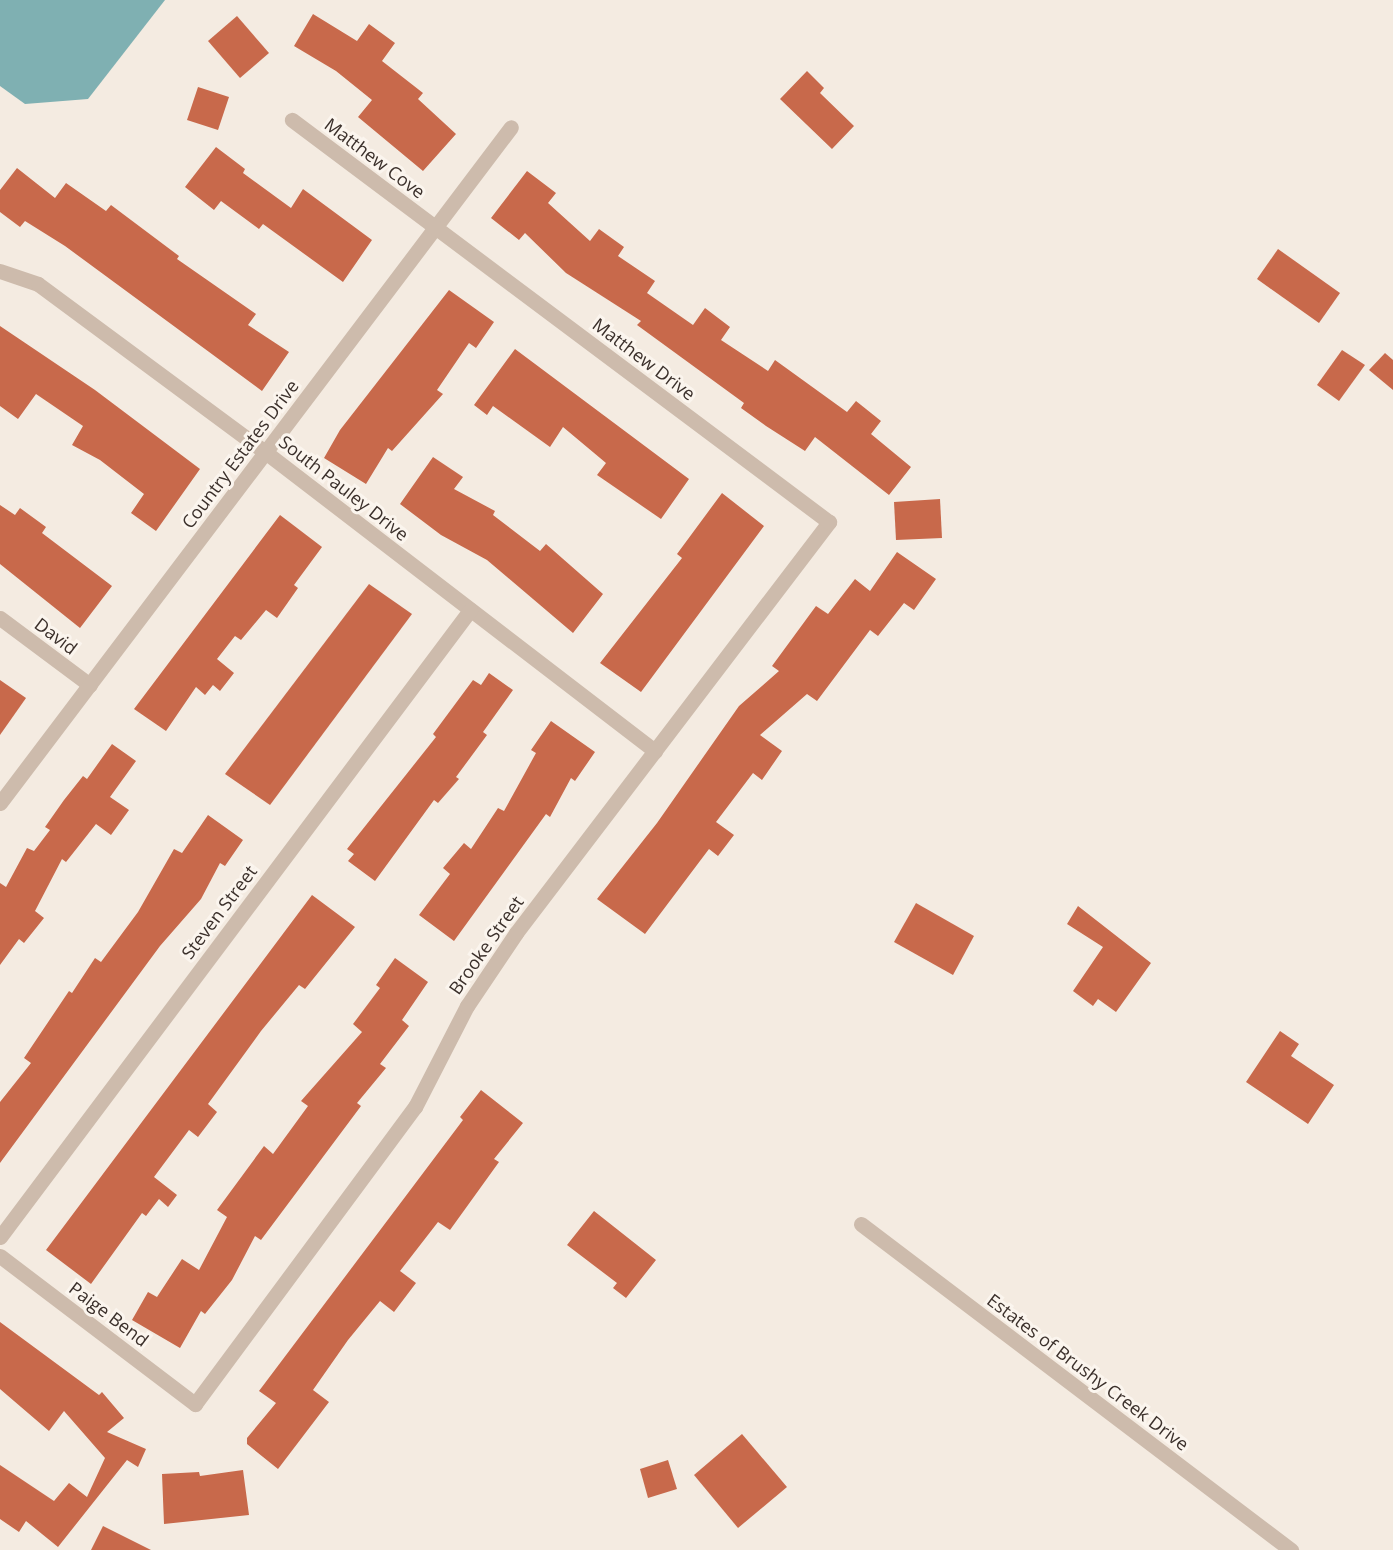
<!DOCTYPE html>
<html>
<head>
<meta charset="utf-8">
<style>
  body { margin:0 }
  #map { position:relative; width:1393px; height:1550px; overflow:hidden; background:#f4ebe1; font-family:"Open Sans",sans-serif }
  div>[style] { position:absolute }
  .water>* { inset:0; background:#7fb0b2 }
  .building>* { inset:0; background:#c8694b }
  .minor>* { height:15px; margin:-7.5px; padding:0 7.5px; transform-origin:7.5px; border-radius:7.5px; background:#cdbbac }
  span { translate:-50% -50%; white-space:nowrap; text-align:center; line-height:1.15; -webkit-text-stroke:6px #fbf5ee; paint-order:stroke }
  .street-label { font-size:18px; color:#3b302b }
</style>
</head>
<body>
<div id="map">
  <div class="water">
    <i style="clip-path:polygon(0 0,165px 0,88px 99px,25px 104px,0 86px)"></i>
  </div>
  <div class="building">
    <i style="clip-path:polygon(313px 14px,357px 41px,369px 24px,395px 43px,382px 61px,423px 93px,418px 99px,456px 134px,423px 171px,358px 117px,372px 100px,336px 71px,294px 46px)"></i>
    <i style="clip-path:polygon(237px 16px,269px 53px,240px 78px,208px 41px)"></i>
    <i style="clip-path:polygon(807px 71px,824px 88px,820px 93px,854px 126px,832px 149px,780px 99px)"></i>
    <i style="clip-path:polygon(198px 87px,229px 97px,218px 130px,187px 120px)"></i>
    <i style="clip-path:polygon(216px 147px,245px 169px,243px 173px,291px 208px,303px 189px,372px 240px,343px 282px,263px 224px,259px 229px,221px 201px,214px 210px,185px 187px)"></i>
    <i style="clip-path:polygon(17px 168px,55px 198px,66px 183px,106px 211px,111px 205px,179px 256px,177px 259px,256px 314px,248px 325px,289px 352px,262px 391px,65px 246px,25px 221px,20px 227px,0 212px,0 190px)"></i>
    <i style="clip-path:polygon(527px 171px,556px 193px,548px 203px,590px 241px,599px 229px,624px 247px,618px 256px,655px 281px,647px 293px,693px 325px,705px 308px,730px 327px,721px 340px,768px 371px,775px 360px,847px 412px,856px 401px,881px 421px,871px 434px,911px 467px,889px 495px,815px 437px,805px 451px,766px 426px,741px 408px,744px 403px,637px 325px,641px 321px,566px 273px,525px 233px,519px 240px,491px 218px)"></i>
    <i style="clip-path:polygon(1278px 249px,1340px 293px,1319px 323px,1257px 279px)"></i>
    <i style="clip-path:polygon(449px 290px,494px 322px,476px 348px,469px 343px,437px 390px,443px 394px,392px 451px,388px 448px,366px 484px,324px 458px,340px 430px)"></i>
    <i style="clip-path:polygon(0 326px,95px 390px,200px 469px,156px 531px,131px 513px,144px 494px,100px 460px,72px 445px,83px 426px,36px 394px,18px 419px,0 406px)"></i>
    <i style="clip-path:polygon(515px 349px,689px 479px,661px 519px,597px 475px,606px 463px,563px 427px,550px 447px,493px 406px,487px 415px,474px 405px)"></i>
    <i style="clip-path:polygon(1342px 350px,1365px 365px,1339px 401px,1317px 385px)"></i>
    <i style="clip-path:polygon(1385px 353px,1393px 360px,1393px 390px,1369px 370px)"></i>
    <i style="clip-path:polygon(433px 457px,463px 477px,454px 489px,495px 511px,493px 515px,540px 551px,546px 544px,603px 594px,573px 633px,487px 560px,441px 535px,400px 504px)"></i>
    <i style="clip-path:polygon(722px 493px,764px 526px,641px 692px,600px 663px,682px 558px,677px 554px)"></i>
    <i style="clip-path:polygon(940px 499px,942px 538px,896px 540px,894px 502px)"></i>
    <i style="clip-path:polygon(0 505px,15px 515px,20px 508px,46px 527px,42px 533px,112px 586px,80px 628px,0 564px)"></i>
    <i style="clip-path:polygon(280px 515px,322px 547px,294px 585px,298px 588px,277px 618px,266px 610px,241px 640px,235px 636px,217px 659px,234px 673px,220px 691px,213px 685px,205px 695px,196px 687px,166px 731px,134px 709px)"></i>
    <i style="clip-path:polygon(897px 552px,936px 579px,914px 610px,904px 603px,878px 636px,870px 630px,817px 701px,807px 694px,760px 735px,782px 751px,762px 780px,753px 773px,716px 822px,734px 835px,718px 856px,709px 849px,645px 934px,597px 899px,657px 823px,739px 706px,779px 671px,772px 666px,816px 606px,828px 614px,855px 579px,870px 591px)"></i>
    <i style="clip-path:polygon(369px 584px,412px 614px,270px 805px,225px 774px)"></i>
    <i style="clip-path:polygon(489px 673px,513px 690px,483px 732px,487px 735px,456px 777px,459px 779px,438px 803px,434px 800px,375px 881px,348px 861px,354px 854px,347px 849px,436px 737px,433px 734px,473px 680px,481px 685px)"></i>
    <i style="clip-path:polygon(0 680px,26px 698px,0 735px)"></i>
    <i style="clip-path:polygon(551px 721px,595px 752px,575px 781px,571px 778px,550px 817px,546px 814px,454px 941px,419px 915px,450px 874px,443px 868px,464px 843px,471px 849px,498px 808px,504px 811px,536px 753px,531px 750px)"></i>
    <i style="clip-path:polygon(112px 744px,136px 761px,110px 797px,129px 810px,111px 835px,96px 824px,66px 862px,62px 859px,35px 911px,44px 918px,24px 943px,19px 939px,0 965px,0 883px,6px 887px,27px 848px,34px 851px,50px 830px,45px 827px,64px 800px,83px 776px,87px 779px)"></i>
    <i style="clip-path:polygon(208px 815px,243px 840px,225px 866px,220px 863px,201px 899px,160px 946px,0 1163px,0 1102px,31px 1063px,24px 1058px,69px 991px,72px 993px,95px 958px,101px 962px,138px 912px,174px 849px,182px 853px)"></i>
    <i style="clip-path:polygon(312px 895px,355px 927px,305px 989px,299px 985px,261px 1031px,208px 1104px,217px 1112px,198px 1137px,189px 1130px,154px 1177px,177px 1195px,168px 1207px,159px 1199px,146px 1216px,142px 1213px,91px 1284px,46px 1250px)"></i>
    <i style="clip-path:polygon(916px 903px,974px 936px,953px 975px,894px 942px)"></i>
    <i style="clip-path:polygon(1078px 906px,1151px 963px,1116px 1012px,1098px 999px,1093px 1006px,1073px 991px,1103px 947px,1067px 924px)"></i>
    <i style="clip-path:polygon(395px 958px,428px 982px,402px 1020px,409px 1026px,380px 1064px,386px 1068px,357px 1103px,361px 1106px,261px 1240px,255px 1236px,232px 1280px,205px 1314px,201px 1311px,180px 1348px,132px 1320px,148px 1292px,157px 1297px,182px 1259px,199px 1270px,227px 1217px,217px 1210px,264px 1146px,273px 1154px,308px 1106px,301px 1101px,362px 1032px,353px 1024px,380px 988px,376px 985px)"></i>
    <i style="clip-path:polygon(1280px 1031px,1299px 1044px,1291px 1056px,1334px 1085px,1308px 1124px,1246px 1082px)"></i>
    <i style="clip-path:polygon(481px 1090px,523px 1123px,494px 1159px,499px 1162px,450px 1230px,438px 1222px,400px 1271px,416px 1283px,394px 1312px,380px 1301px,348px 1340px,313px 1390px,329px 1402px,278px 1469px,247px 1444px,247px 1438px,276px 1403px,259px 1391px,463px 1120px,460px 1117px)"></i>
    <i style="clip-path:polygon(594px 1211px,656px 1260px,626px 1298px,613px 1288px,617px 1283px,567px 1245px)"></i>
    <i style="clip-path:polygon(0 1322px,99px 1395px,102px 1392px,124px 1418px,107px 1432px,146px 1449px,138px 1467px,127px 1460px,58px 1547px,26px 1521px,19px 1532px,0 1519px,0 1465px,54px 1501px,69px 1483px,87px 1497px,105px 1458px,64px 1411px,49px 1431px,0 1389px)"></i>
    <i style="clip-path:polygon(742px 1434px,787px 1487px,738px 1528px,694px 1475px)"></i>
    <i style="clip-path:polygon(668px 1460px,677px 1489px,648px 1498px,640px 1469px)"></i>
    <i style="clip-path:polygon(243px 1470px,249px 1515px,164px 1524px,162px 1474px,199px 1472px,200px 1476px)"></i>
    <i style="clip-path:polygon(103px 1526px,151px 1550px,91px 1550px)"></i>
  </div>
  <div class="minor">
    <i style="left:0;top:271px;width:40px;rotate:18.9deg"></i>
    <i style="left:38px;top:284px;width:276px;rotate:36.5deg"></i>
    <i style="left:260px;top:448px;width:498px;rotate:37.5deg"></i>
    <i style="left:0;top:618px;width:112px;rotate:36.7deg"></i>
    <i style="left:0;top:803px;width:847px;rotate:-52.91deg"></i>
    <i style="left:861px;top:1224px;width:540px;rotate:37.17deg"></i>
    <i style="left:0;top:1237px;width:784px;rotate:-53.14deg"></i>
    <i style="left:0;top:1256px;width:245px;rotate:37.2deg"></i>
    <i style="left:195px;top:1404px;width:370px;rotate:-53.5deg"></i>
    <i style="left:415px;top:1107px;width:114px;rotate:-62.8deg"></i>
    <i style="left:467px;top:1006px;width:88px;rotate:-56.1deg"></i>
    <i style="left:516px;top:933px;width:517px;rotate:-52.71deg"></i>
    <i style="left:829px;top:522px;width:671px;rotate:-143.18deg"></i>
  </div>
  <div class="street-label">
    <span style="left:375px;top:158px;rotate:37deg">Matthew Cove</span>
    <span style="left:644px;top:359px;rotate:37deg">Matthew Drive</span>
    <span style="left:240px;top:454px;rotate:-53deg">Country Estates Drive</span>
    <span style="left:344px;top:488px;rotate:38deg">South Pauley Drive</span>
    <span style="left:56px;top:636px;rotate:37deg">David</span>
    <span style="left:219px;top:912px;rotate:-53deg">Steven Street</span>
    <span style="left:486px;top:945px;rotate:-55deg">Brooke Street</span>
    <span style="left:109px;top:1314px;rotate:37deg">Paige Bend</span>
    <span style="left:1088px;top:1372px;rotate:37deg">Estates of Brushy Creek Drive</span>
  </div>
</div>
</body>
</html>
